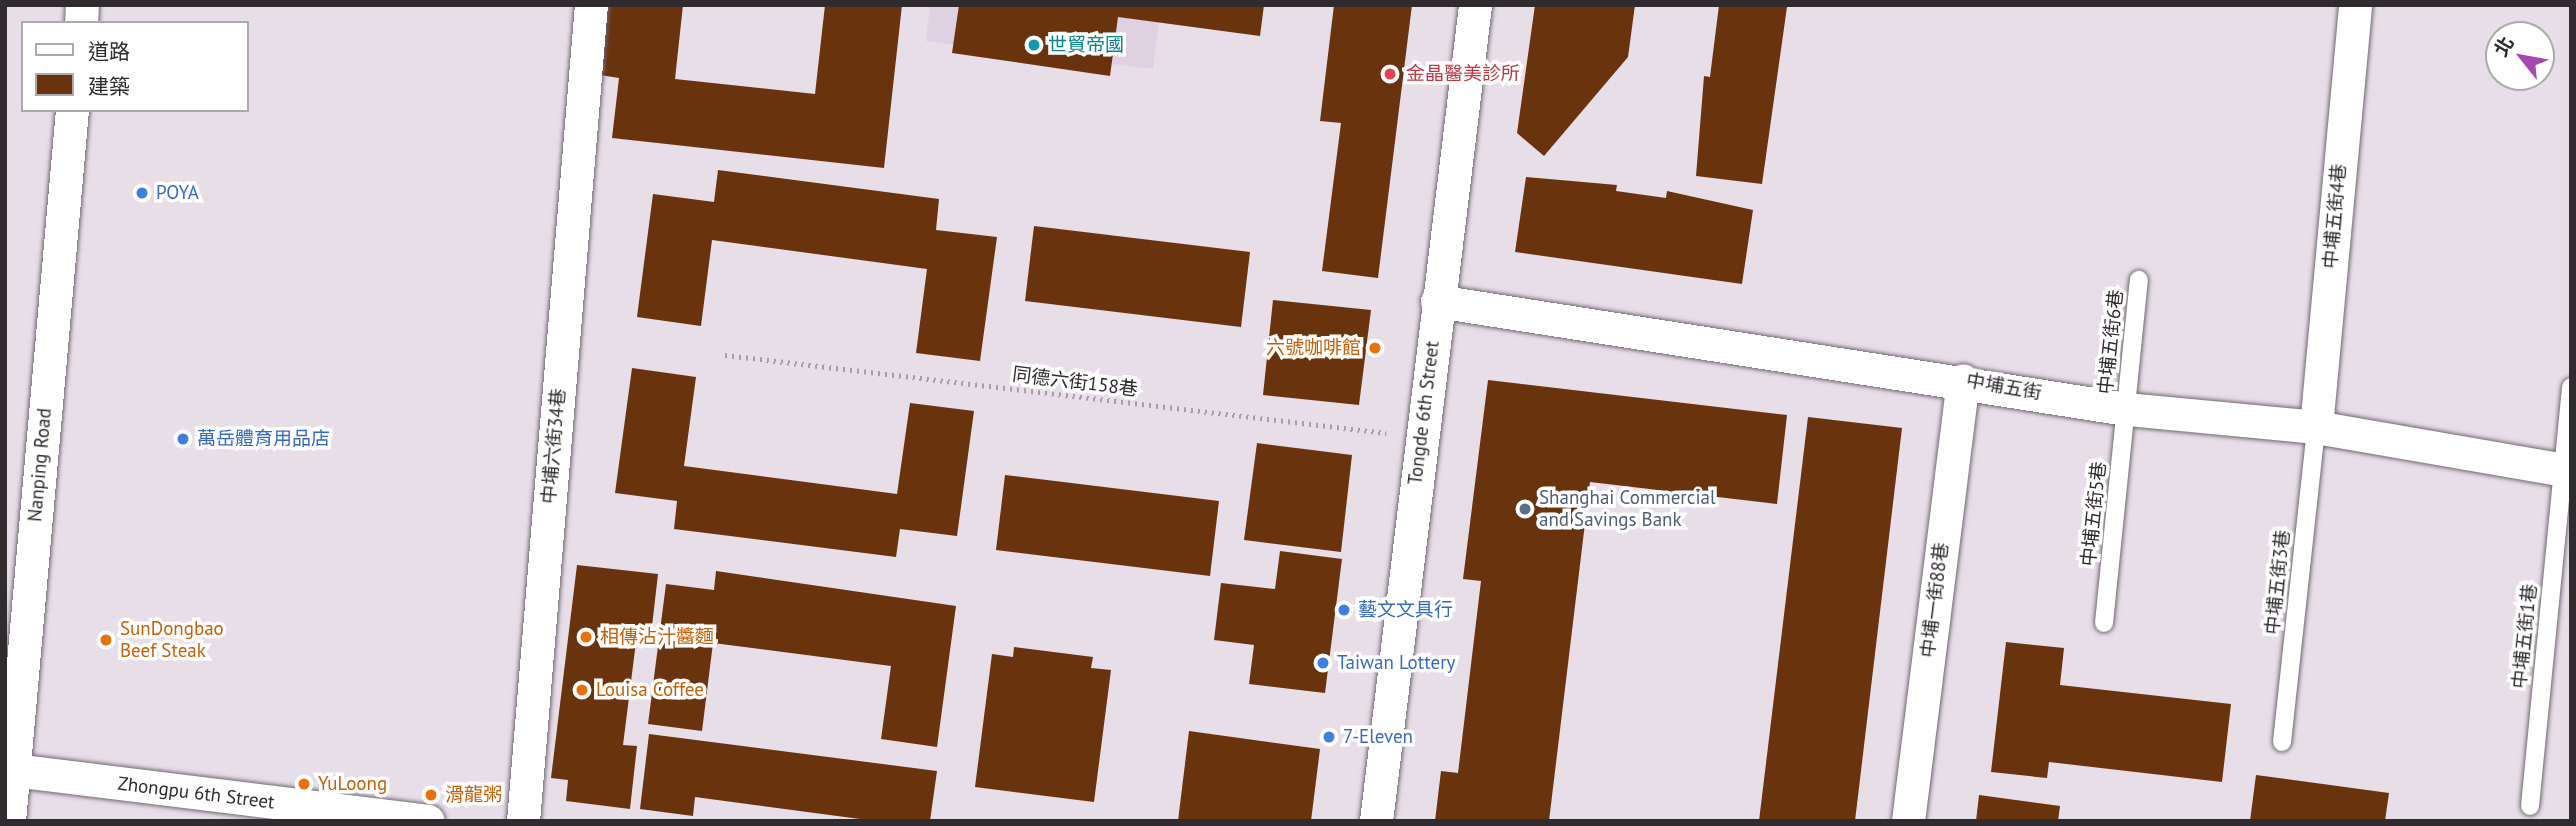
<!DOCTYPE html>
<html>
<head>
<meta charset="utf-8">
<style>
  body { margin:0 }
  #map { position:relative; width:2576px; height:826px; overflow:hidden; background:#e7dee8; font-family:"PT Sans","Noto Sans TC",sans-serif }
  div>[style] { position:absolute }
  .built>* { inset:0; background:#e0d1e2 }
  .building>* { inset:0; background:#69330e }
  .path>* { height:4.5px; margin-top:-2.25px; transform-origin:0; background:repeating-linear-gradient(90deg,#a69ea6 0 2px,transparent 0 7px) }
  .roads { filter:drop-shadow(0 0 2px #716972) drop-shadow(0 0 2px #716972) }
  .lane>* { height:18px; margin:-9px; padding:0 9px; transform-origin:9px; border-radius:9px; background:#fff }
  .street>* { height:33px; margin:-16.5px; padding:0 16.5px; transform-origin:16.5px; border-radius:16.5px; background:#fff }
  .dots>* { width:19px; height:19px; translate:-50% -50%; box-sizing:border-box; border:4px solid #fff; border-radius:50% }
  span { translate:-50% -50%; white-space:nowrap; text-align:center; line-height:1.15; -webkit-text-stroke:7px #fff; paint-order:stroke }
  .culture-label { font-size:19px; color:#0d838f }
  .left { translate:0 -50%; text-align:left }
  .health-label { font-size:19px; color:#be3a42 }
  .shop-label { font-size:19px; color:#366cbe }
  .street-label { font-size:19px; color:#2f2b2f }
  .food-label { font-size:19px; color:#c56008 }
  .right { translate:-100% -50%; text-align:right }
  .service-label { font-size:19px; color:#4e5e75 }
  .frame { position:absolute; inset:0; border:7px solid #2f2b2f; pointer-events:none }
  .legend { position:absolute; left:21px; top:21px; width:228px; height:91px; box-sizing:border-box; background:#fff; border:2px solid #acaaac; margin:0; padding:9px 12px; list-style:none; font-size:21px; color:#2f2b2f }
  .legend li { display:flex; align-items:center; gap:14px; height:35px }
  .legend b { width:35px; border:2px solid #acaaac }
  .north { position:absolute; left:2485px; top:21px; width:70px; height:70px; box-sizing:border-box; background:#fff; border:2px solid #acaaac; border-radius:50%; rotate:301deg; font-size:19px; font-weight:700; line-height:28px; text-align:center; color:#2f2b2f }
  .north::after { content:''; display:block; margin:auto; width:24px; height:32px; background:#a547b0; clip-path:polygon(50% 0,100% 100%,50% 72%,0 100%) }
</style>
</head>
<body>
<div id="map">
  <div class="built">
    <i style="clip-path:polygon(930px 5px,1161px 5px,1153px 69px,926px 41px)"></i>
  </div>
  <div class="building">
    <i style="clip-path:polygon(608px 5px,683px 5px,675px 79px,815px 94px,825px 5px,902px 5px,884px 168px,612px 138px,619px 78px,600px 75px)"></i>
    <i style="clip-path:polygon(959px 5px,1264px 5px,1260px 36px,1118px 17px,1110px 76px,952px 53px)"></i>
    <i style="clip-path:polygon(1334px 5px,1412px 5px,1378px 278px,1322px 271px,1341px 123px,1320px 121px)"></i>
    <i style="clip-path:polygon(1535px 5px,1635px 5px,1628px 57px,1544px 156px,1517px 133px)"></i>
    <i style="clip-path:polygon(1719px 5px,1787px 7px,1762px 184px,1696px 176px,1704px 76px,1710px 77px)"></i>
    <i style="clip-path:polygon(718px 170px,939px 199px,936px 230px,997px 237px,980px 361px,916px 353px,927px 269px,712px 240px,701px 326px,637px 317px,653px 194px,714px 202px)"></i>
    <i style="clip-path:polygon(1526px 177px,1617px 185px,1616px 191px,1666px 198px,1667px 191px,1753px 210px,1742px 284px,1515px 252px)"></i>
    <i style="clip-path:polygon(1034px 226px,1250px 252px,1241px 327px,1025px 301px)"></i>
    <i style="clip-path:polygon(1273px 300px,1371px 310px,1359px 405px,1263px 395px)"></i>
    <i style="clip-path:polygon(632px 368px,696px 377px,684px 466px,897px 494px,910px 403px,974px 411px,957px 536px,900px 529px,896px 557px,674px 529px,677px 501px,615px 493px)"></i>
    <i style="clip-path:polygon(1488px 380px,1787px 415px,1777px 504px,1590px 482px,1549px 821px,1435px 821px,1441px 771px,1458px 773px,1481px 581px,1463px 579px)"></i>
    <i style="clip-path:polygon(1808px 417px,1902px 428px,1855px 821px,1759px 821px)"></i>
    <i style="clip-path:polygon(1257px 443px,1352px 455px,1341px 552px,1244px 540px)"></i>
    <i style="clip-path:polygon(1005px 475px,1219px 501px,1210px 576px,996px 550px)"></i>
    <i style="clip-path:polygon(1280px 551px,1342px 559px,1325px 693px,1249px 684px,1254px 645px,1214px 640px,1221px 583px,1275px 589px)"></i>
    <i style="clip-path:polygon(577px 565px,658px 574px,650px 644px,636px 642px,623px 745px,637px 746px,630px 809px,566px 801px,568px 780px,551px 778px)"></i>
    <i style="clip-path:polygon(716px 571px,956px 606px,937px 747px,881px 739px,891px 666px,713px 643px,702px 731px,648px 724px,666px 584px,714px 590px)"></i>
    <i style="clip-path:polygon(2006px 642px,2064px 648px,2060px 685px,2231px 704px,2222px 782px,2049px 762px,2047px 778px,1991px 772px)"></i>
    <i style="clip-path:polygon(1014px 647px,1093px 657px,1091px 668px,1111px 670px,1094px 802px,975px 787px,992px 654px,1013px 657px)"></i>
    <i style="clip-path:polygon(1189px 731px,1320px 749px,1311px 821px,1178px 821px)"></i>
    <i style="clip-path:polygon(649px 734px,937px 771px,930px 821px,875px 821px,695px 797px,693px 816px,640px 809px)"></i>
    <i style="clip-path:polygon(2256px 775px,2389px 793px,2385px 821px,2250px 821px)"></i>
    <i style="clip-path:polygon(1979px 795px,2060px 806px,2058px 821px,1976px 821px)"></i>
  </div>
  <div class="path">
    <i style="left:725px;top:355px;width:666px;rotate:6.73deg"></i>
  </div>
  <div class="roads">
    <div class="lane">
      <i style="left:2104px;top:623px;width:345px;rotate:-84.2deg"></i>
      <i style="left:2282px;top:742px;width:317px;rotate:-83.8deg"></i>
      <i style="left:2530px;top:806px;width:421px;rotate:-84.4deg"></i>
    </div>
    <div class="street">
      <i style="left:81px;top:23px;width:18px;rotate:-87deg"></i>
      <i style="left:1437px;top:301px;width:697px;rotate:8.91deg"></i>
      <i style="left:2126px;top:409px;width:191px;rotate:5.4deg"></i>
      <i style="left:2316px;top:427px;width:259px;rotate:9.8deg"></i>
      <i style="left:2316px;top:427px;width:424px;rotate:-84.7deg"></i>
      <i style="left:5px;top:769px;width:426px;rotate:7deg"></i>
      <i style="left:9px;top:821px;width:714px;rotate:-84.94deg"></i>
      <i style="left:523px;top:821px;width:819px;rotate:-85.24deg"></i>
      <i style="left:1376px;top:821px;width:822px;rotate:-83.08deg"></i>
      <i style="left:1908px;top:821px;width:444px;rotate:-82.9deg"></i>
    </div>
  </div>
  <div class="dots">
    <i style="left:1034px;top:45px;background:#0f9aa8"></i>
    <i style="left:1390px;top:74px;background:#e0444e"></i>
    <i style="left:142px;top:193px;background:#3f7fe0"></i>
    <i style="left:1375px;top:348px;background:#e8710a"></i>
    <i style="left:183px;top:439px;background:#3f7fe0"></i>
    <i style="left:1525px;top:509px;background:#5c6f8a"></i>
    <i style="left:1344px;top:610px;background:#3f7fe0"></i>
    <i style="left:586px;top:637px;background:#e8710a"></i>
    <i style="left:106px;top:640px;background:#e8710a"></i>
    <i style="left:1323px;top:663px;background:#3f7fe0"></i>
    <i style="left:582px;top:690px;background:#e8710a"></i>
    <i style="left:1329px;top:737px;background:#3f7fe0"></i>
    <i style="left:304px;top:784px;background:#e8710a"></i>
    <i style="left:431px;top:795px;background:#e8710a"></i>
  </div>
  <div class="culture-label">
    <span class="left" style="left:1048px;top:45px">世貿帝國</span>
  </div>
  <div class="health-label">
    <span class="left" style="left:1406px;top:74px">金晶醫美診所</span>
  </div>
  <div class="shop-label">
    <span class="left" style="left:156px;top:193px">POYA</span>
    <span class="left" style="left:197px;top:439px">萬岳體育用品店</span>
    <span class="left" style="left:1358px;top:610px">藝文文具行</span>
    <span class="left" style="left:1337px;top:663px">Taiwan Lottery</span>
    <span class="left" style="left:1343px;top:737px">7-Eleven</span>
  </div>
  <div class="street-label">
    <span style="left:2335px;top:216px;rotate:-85deg">中埔五街4巷</span>
    <span style="left:2111px;top:342px;rotate:-84deg">中埔五街6巷</span>
    <span style="left:1075px;top:382px;rotate:7deg">同德六街158巷</span>
    <span style="left:2004px;top:387px;rotate:10deg">中埔五街</span>
    <span style="left:1424px;top:413px;rotate:-83deg">Tongde 6th Street</span>
    <span style="left:554px;top:446px;rotate:-85deg">中埔六街34巷</span>
    <span style="left:40px;top:465px;rotate:-85deg">Nanping Road</span>
    <span style="left:2094px;top:514px;rotate:-84deg">中埔五街5巷</span>
    <span style="left:2278px;top:582px;rotate:-84deg">中埔五街3巷</span>
    <span style="left:1935px;top:600px;rotate:-83deg">中埔一街88巷</span>
    <span style="left:2525px;top:636px;rotate:-84deg">中埔五街1巷</span>
    <span style="left:196px;top:793px;rotate:7deg">Zhongpu 6th Street</span>
  </div>
  <div class="food-label">
    <span class="right" style="left:1361px;top:348px">六號咖啡館</span>
    <span class="left" style="left:120px;top:640px">SunDongbao<br>Beef Steak</span>
    <span class="left" style="left:600px;top:637px">相傳沾汁醬麵</span>
    <span class="left" style="left:596px;top:690px">Louisa Coffee</span>
    <span class="left" style="left:318px;top:784px">YuLoong</span>
    <span class="left" style="left:445px;top:795px">滑龍粥</span>
  </div>
  <div class="service-label">
    <span class="left" style="left:1539px;top:509px">Shanghai Commercial<br>and Savings Bank</span>
  </div>
  <div class="frame"></div>
  <ul class="legend">
  <li><b style="height:9px;background:#fff"></b>道路</li>
  <li><b style="height:19px;background:#69330e"></b>建築</li>
  </ul>
  <div class="north">北</div>
</div>
</body>
</html>
